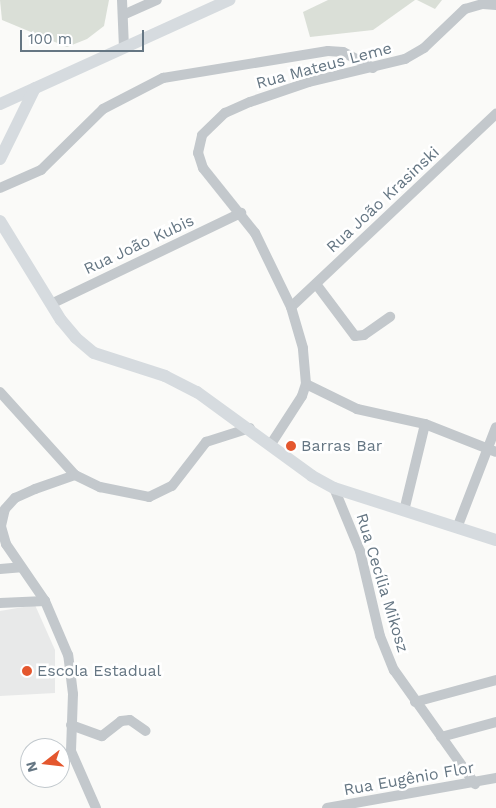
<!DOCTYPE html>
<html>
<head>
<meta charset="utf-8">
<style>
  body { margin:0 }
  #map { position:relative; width:496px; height:808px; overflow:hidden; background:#fafaf8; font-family:"Work Sans",sans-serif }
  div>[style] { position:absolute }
  .built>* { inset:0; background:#e8e9e9 }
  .green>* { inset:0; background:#dadfd7 }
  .minor>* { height:10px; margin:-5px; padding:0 5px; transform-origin:5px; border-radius:5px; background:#c3c8cc }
  .major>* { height:12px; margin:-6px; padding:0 6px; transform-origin:6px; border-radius:6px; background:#d6dbdf }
  .dots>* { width:14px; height:14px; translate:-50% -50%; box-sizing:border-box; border:2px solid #fff; border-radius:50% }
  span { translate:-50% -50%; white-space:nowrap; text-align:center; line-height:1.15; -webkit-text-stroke:5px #fff; paint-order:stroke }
  .street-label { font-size:16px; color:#657683 }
  .poi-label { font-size:16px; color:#657683 }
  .left { translate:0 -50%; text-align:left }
  .north { position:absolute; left:20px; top:738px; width:50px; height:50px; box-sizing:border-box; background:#fff; border:1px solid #c1c8cd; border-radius:50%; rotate:254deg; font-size:14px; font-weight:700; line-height:20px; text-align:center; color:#657683 }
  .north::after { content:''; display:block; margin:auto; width:18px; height:22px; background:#e4572e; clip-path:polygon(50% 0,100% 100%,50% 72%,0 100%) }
  .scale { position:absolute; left:20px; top:30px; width:124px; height:22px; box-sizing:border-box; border:2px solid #657683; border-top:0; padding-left:6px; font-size:15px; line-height:18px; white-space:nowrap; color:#657683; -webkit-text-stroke:4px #fff; paint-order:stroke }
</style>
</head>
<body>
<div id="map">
  <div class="built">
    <i style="clip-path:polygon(35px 605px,55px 650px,55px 693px,0 696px,0 611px)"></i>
  </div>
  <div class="green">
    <i style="clip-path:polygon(0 0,109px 0,104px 26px,87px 39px,67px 47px,2px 20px)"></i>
    <i style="clip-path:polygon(328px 0,415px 0,373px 30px,310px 37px,303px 12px)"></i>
    <i style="clip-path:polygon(417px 0,442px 0,435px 9px)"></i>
  </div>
  <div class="minor">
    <i style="left:122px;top:0;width:47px;rotate:87.6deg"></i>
    <i style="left:123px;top:15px;width:37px;rotate:-24deg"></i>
    <i style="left:0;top:188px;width:45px;rotate:-23.7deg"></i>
    <i style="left:41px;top:170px;width:87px;rotate:-44.5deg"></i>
    <i style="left:103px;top:109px;width:68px;rotate:-27.3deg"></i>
    <i style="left:163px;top:78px;width:167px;rotate:-9.3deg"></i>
    <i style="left:328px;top:51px;width:15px;rotate:4deg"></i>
    <i style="left:343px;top:52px;width:34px;rotate:28deg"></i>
    <i style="left:316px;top:284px;width:65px;rotate:53.1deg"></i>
    <i style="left:355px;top:336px;width:9px;rotate:-6deg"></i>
    <i style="left:364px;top:335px;width:32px;rotate:-35deg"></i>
    <i style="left:51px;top:304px;width:211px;rotate:-25.6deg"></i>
    <i style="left:291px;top:307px;width:282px;rotate:-43.3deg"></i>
    <i style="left:306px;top:384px;width:57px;rotate:26.1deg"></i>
    <i style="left:357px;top:409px;width:70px;rotate:12.4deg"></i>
    <i style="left:425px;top:424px;width:76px;rotate:21.5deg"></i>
    <i style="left:0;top:392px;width:112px;rotate:47.9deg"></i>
    <i style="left:271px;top:444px;width:57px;rotate:-57.1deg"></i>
    <i style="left:302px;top:396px;width:13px;rotate:-72deg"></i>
    <i style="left:306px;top:384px;width:36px;rotate:-95deg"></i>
    <i style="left:303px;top:348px;width:43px;rotate:-106.3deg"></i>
    <i style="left:291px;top:307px;width:82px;rotate:-115.9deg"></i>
    <i style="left:255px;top:233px;width:83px;rotate:-128.7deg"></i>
    <i style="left:203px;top:168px;width:16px;rotate:-108deg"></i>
    <i style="left:198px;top:153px;width:18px;rotate:-77deg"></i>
    <i style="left:202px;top:135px;width:32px;rotate:-44deg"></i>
    <i style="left:225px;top:113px;width:27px;rotate:-24deg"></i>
    <i style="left:250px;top:102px;width:62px;rotate:-18.7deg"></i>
    <i style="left:309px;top:82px;width:99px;rotate:-13.5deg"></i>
    <i style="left:405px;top:59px;width:22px;rotate:-30deg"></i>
    <i style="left:424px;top:48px;width:57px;rotate:-43.6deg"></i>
    <i style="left:465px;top:9px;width:19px;rotate:-16deg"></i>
    <i style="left:483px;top:4px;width:13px;rotate:4deg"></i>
    <i style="left:334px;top:488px;width:68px;rotate:67.6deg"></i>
    <i style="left:360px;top:551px;width:87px;rotate:76.8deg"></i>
    <i style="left:380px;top:636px;width:37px;rotate:68deg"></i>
    <i style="left:394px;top:670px;width:140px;rotate:54.6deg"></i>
    <i style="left:404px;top:511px;width:89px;rotate:-76.4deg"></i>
    <i style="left:457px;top:528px;width:108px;rotate:-68.9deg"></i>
    <i style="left:0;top:569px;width:21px;rotate:-5deg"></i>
    <i style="left:0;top:603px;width:45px;rotate:-2.5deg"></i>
    <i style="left:415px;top:702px;width:84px;rotate:-15.2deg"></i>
    <i style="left:71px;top:725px;width:33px;rotate:20deg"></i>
    <i style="left:102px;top:736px;width:24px;rotate:-38deg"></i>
    <i style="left:121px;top:721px;width:9px;rotate:-6deg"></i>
    <i style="left:130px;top:720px;width:19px;rotate:35deg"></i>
    <i style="left:441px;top:737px;width:57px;rotate:-15.3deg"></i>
    <i style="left:96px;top:808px;width:62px;rotate:-113.7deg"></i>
    <i style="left:71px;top:751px;width:57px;rotate:-88deg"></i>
    <i style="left:73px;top:694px;width:39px;rotate:-97deg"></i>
    <i style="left:68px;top:655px;width:59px;rotate:-113.1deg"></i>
    <i style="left:45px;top:601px;width:69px;rotate:-124.4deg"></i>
    <i style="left:6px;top:544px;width:19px;rotate:-106deg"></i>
    <i style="left:1px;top:526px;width:17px;rotate:-77deg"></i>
    <i style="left:5px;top:509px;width:15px;rotate:-48deg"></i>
    <i style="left:15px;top:498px;width:22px;rotate:-24deg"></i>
    <i style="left:35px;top:489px;width:42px;rotate:-19.3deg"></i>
    <i style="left:75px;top:475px;width:28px;rotate:26deg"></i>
    <i style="left:100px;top:487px;width:50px;rotate:11.5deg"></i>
    <i style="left:149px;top:497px;width:25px;rotate:-26deg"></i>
    <i style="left:172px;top:486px;width:56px;rotate:-52.3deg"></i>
    <i style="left:206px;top:442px;width:46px;rotate:-17.7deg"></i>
    <i style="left:327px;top:808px;width:172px;rotate:-10.1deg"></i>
  </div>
  <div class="major">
    <i style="left:0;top:104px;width:252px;rotate:-24.4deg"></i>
    <i style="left:0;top:159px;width:79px;rotate:-63.8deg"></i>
    <i style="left:0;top:221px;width:116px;rotate:58.4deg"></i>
    <i style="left:61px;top:320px;width:23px;rotate:50deg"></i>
    <i style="left:76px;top:338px;width:23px;rotate:40deg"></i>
    <i style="left:94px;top:353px;width:75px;rotate:17.9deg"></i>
    <i style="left:165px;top:376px;width:36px;rotate:27deg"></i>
    <i style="left:197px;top:392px;width:142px;rotate:36.1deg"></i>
    <i style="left:312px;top:476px;width:25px;rotate:29deg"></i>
    <i style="left:334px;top:488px;width:170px;rotate:17.8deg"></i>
  </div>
  <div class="dots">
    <i style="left:291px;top:446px;background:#e4572e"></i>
    <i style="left:27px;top:671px;background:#e4572e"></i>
  </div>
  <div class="street-label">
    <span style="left:324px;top:66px;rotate:-15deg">Rua Mateus Leme</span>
    <span style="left:383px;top:200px;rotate:-43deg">Rua João Krasinski</span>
    <span style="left:139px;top:245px;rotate:-25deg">Rua João Kubis</span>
    <span style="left:382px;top:583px;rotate:73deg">Rua Cecília Mikosz</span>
    <span style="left:409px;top:779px;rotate:-10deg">Rua Eugênio Flor</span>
  </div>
  <div class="poi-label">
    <span class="left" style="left:301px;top:446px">Barras Bar</span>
    <span class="left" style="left:37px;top:671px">Escola Estadual</span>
  </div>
  <div class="north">N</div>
  <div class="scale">100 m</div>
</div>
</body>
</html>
